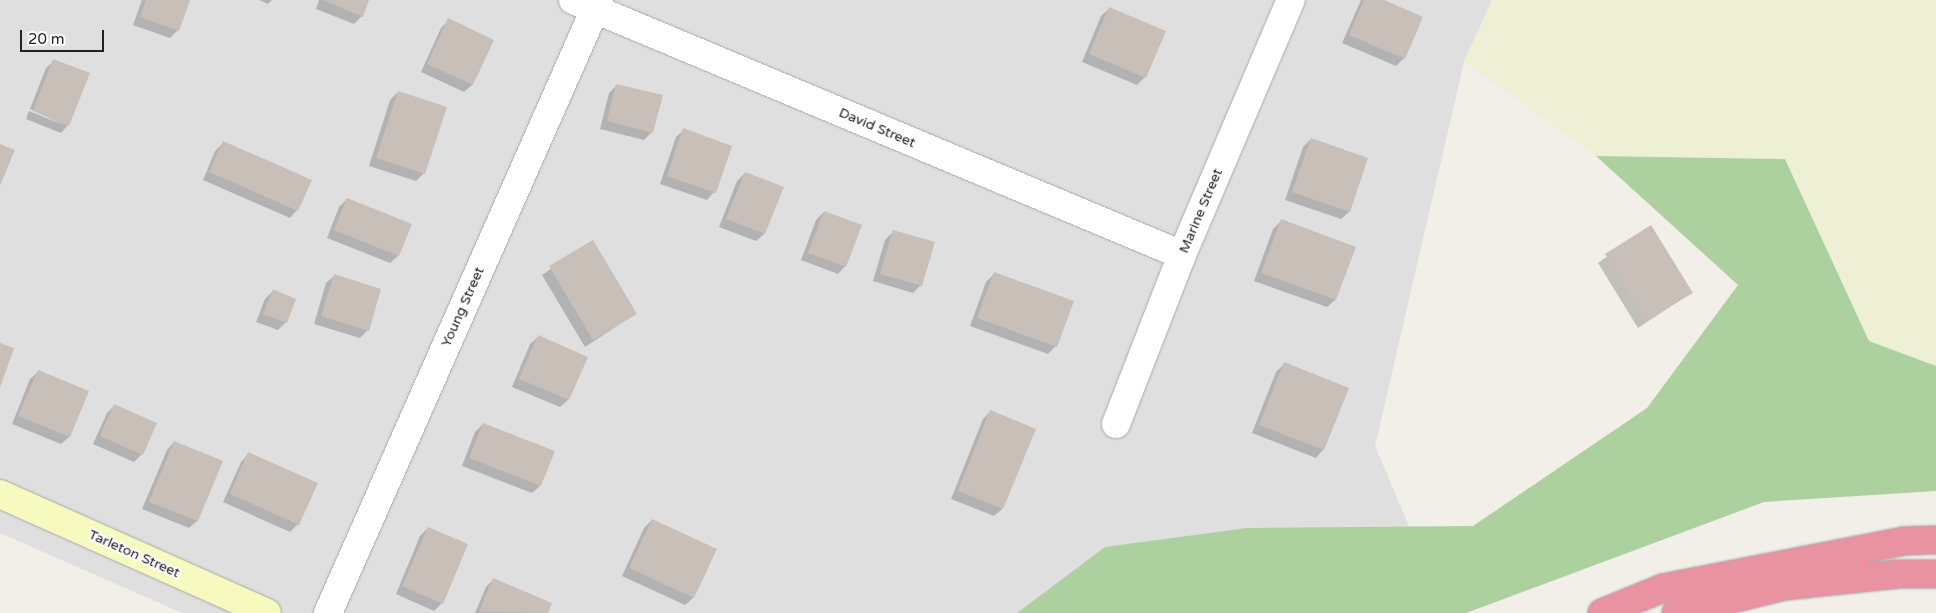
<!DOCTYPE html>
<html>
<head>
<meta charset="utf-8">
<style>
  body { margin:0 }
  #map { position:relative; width:1936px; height:613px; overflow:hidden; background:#f2efe9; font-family:"Varela Round",sans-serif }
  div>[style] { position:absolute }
  .residential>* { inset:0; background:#e0dfdf }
  .farmland>* { inset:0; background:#eef0d5 }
  .forest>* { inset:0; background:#add19e }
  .shadow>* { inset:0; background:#0003 }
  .building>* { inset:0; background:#c7bfb8 }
  .roads { filter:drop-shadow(0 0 1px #a9a9a9) drop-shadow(0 0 1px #a9a9a9) }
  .street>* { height:28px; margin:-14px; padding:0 14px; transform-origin:14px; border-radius:14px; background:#fff }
  .secondary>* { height:28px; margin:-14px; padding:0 14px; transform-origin:14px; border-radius:14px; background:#f7fabf }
  .highway>* { height:28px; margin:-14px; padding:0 14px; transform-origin:14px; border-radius:14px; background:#e892a2 }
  span { translate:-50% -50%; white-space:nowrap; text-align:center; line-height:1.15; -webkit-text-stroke:4.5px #fff; paint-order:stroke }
  .street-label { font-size:14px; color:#222 }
  .scale { position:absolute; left:20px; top:30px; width:84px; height:22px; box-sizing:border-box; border:2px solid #222; border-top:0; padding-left:6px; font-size:15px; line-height:18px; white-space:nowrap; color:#222; -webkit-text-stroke:4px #fff; paint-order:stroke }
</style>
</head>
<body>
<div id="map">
  <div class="residential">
    <i style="clip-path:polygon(0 0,1492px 0,1464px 62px,1375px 446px,1446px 613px,182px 613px,0 533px)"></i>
  </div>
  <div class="farmland">
    <i style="clip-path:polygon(1492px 0,1936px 0,1936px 366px,1869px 341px,1785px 159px,1596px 156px,1464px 62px)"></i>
  </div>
  <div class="forest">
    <i style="clip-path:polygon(1596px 156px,1785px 159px,1869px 341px,1936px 366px,1936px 491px,1764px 502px,1466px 613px,1017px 613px,1105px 547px,1247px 528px,1473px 526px,1647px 408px,1738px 285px)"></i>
  </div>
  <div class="shadow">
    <i style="clip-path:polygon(142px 0,188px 0,178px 30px,170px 38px,133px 25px)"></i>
    <i style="clip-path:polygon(259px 0,272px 0,268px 4px)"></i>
    <i style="clip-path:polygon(319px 0,368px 0,362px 16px,354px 24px,316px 9px)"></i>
    <i style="clip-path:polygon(1361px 0,1380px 0,1404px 58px,1396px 66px,1342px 43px)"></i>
    <i style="clip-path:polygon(1109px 9px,1145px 77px,1137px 85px,1082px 62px,1101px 16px)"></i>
    <i style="clip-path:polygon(449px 20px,492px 40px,472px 85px,464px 92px,421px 72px,441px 28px)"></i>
    <i style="clip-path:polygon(54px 61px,68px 125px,61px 133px,26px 119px,29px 111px,66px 126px,30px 109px,46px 68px)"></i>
    <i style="clip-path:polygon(617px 85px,652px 132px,644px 140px,600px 129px,609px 93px)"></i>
    <i style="clip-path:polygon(398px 92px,424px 173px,416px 181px,369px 166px,390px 100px)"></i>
    <i style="clip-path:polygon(684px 130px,714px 192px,707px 200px,660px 184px,676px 137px)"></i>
    <i style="clip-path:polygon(1311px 139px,1367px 159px,1349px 212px,1341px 219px,1285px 200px,1303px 147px)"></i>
    <i style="clip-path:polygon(223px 143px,297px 210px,290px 218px,203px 180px,215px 151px)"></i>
    <i style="clip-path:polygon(745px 173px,782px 188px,764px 234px,756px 241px,719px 227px,737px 181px)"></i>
    <i style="clip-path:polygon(347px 199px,410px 225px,398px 256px,390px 263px,327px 238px,339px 207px)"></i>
    <i style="clip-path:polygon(824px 212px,845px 266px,838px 274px,801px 260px,816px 220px)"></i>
    <i style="clip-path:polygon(1281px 221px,1354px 248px,1335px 300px,1327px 307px,1254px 281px,1273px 229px)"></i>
    <i style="clip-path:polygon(1650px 227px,1691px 293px,1638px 328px,1598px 263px)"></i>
    <i style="clip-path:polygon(893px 232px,921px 285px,913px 293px,873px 281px,885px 240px)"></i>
    <i style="clip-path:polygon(592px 241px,635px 314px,585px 347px,542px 275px)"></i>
    <i style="clip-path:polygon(994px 274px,1056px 346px,1048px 354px,970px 326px,986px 282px)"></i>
    <i style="clip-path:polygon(334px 276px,368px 330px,360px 338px,314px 324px,326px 283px)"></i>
    <i style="clip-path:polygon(273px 291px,295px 300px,285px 323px,278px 330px,256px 322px,265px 299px)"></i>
    <i style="clip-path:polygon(538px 337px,568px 400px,560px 407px,512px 387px,530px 344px)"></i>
    <i style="clip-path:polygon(1284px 364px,1347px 388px,1323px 450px,1316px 458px,1252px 433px,1276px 372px)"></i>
    <i style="clip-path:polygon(38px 372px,87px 391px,69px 437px,61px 444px,12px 424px,30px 379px)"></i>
    <i style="clip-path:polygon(115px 405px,142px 454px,134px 462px,93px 444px,107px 413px)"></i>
    <i style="clip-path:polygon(991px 411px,1002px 509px,994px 516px,951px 499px,983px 419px)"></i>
    <i style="clip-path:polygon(483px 424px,540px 486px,532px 493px,462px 466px,475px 432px)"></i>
    <i style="clip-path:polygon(174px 442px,221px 461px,197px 521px,189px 528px,142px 509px,167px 450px)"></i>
    <i style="clip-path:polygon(248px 454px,298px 524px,290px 532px,223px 502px,241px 462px)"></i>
    <i style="clip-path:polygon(652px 520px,715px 549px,693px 598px,685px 605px,622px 576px,644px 528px)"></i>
    <i style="clip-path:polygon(428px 528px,442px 603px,434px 611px,396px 594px,420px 536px)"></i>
    <i style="clip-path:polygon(494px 579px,551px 604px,547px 613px,475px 613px,486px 587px)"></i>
  </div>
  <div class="building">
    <i style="clip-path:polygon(146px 0,190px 0,179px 31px,140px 17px)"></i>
    <i style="clip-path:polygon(323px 0,369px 0,363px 17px)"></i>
    <i style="clip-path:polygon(1364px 0,1384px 0,1423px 17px,1405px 59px,1349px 35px)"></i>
    <i style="clip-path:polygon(1109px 7px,1166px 31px,1146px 78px,1089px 54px)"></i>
    <i style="clip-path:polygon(448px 18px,494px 40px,473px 85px,427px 64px)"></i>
    <i style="clip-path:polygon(53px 59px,90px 73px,69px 126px,33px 111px)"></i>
    <i style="clip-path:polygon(616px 84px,663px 95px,653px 133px,607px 121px)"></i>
    <i style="clip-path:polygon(398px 91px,447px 107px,425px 174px,376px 158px)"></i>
    <i style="clip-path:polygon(683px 128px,732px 146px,716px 193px,667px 176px)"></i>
    <i style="clip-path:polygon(1311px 138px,1368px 158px,1350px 212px,1292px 192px)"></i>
    <i style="clip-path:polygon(223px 141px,312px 180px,298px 211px,209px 172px)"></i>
    <i style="clip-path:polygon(0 144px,15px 150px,0 186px)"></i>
    <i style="clip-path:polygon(745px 172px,784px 187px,765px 234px,726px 219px)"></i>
    <i style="clip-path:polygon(347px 198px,412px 224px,399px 256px,334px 230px)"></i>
    <i style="clip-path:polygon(824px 211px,862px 225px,846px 267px,808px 253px)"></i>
    <i style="clip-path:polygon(1281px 219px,1356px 247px,1336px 300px,1261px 273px)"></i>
    <i style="clip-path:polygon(1651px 225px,1693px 293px,1646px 321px,1605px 254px)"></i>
    <i style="clip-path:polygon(893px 230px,935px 242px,922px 286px,880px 274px)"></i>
    <i style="clip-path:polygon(593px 240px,637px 314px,593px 340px,549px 266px)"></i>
    <i style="clip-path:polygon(994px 272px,1074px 301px,1057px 347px,977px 318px)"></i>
    <i style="clip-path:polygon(334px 274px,381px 289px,369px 331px,321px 316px)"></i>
    <i style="clip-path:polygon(273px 289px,296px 299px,287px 323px,263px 314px)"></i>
    <i style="clip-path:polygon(538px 335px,588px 357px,569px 400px,519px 379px)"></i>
    <i style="clip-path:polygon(0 343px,14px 348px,0 388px)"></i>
    <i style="clip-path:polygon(1284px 362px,1349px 388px,1324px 450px,1259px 425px)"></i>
    <i style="clip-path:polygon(38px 370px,89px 391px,70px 437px,18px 416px)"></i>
    <i style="clip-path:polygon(114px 404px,157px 423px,143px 455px,100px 436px)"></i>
    <i style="clip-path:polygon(990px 410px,1036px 429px,1003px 509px,958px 491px)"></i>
    <i style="clip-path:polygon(483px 423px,555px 451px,541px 486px,469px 458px)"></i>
    <i style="clip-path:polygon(174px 441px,223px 461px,198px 521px,149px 502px)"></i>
    <i style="clip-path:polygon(248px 452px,318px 483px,299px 525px,230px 494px)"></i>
    <i style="clip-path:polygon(652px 519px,717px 549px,694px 598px,629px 568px)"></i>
    <i style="clip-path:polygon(428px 527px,468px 544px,443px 604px,402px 586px)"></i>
    <i style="clip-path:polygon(493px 578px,552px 603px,548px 613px,479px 612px)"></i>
  </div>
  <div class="roads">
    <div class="street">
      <i style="left:573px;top:0;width:660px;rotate:22.72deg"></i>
      <i style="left:1116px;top:424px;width:181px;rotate:-68.7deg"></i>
      <i style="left:1182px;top:255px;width:277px;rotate:-66.9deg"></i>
      <i style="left:328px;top:613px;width:670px;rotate:-66.15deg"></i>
    </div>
    <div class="secondary">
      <i style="left:0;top:494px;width:292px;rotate:24deg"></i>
    </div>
    <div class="highway">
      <i style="left:1602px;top:613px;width:66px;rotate:-22.3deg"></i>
      <i style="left:1663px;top:588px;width:246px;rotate:-11deg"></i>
      <i style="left:1904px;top:541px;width:32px;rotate:-2deg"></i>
      <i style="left:1676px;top:613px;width:111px;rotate:-14deg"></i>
      <i style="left:1784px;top:586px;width:115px;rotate:-6deg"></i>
      <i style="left:1898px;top:574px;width:38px"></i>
    </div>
  </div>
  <div class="street-label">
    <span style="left:877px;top:128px;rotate:23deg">David Street</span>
    <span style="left:1201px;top:211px;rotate:-67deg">Marine Street</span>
    <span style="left:463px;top:307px;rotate:-66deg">Young Street</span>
    <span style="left:134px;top:554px;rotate:24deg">Tarleton Street</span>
  </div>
  <div class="scale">20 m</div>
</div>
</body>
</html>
